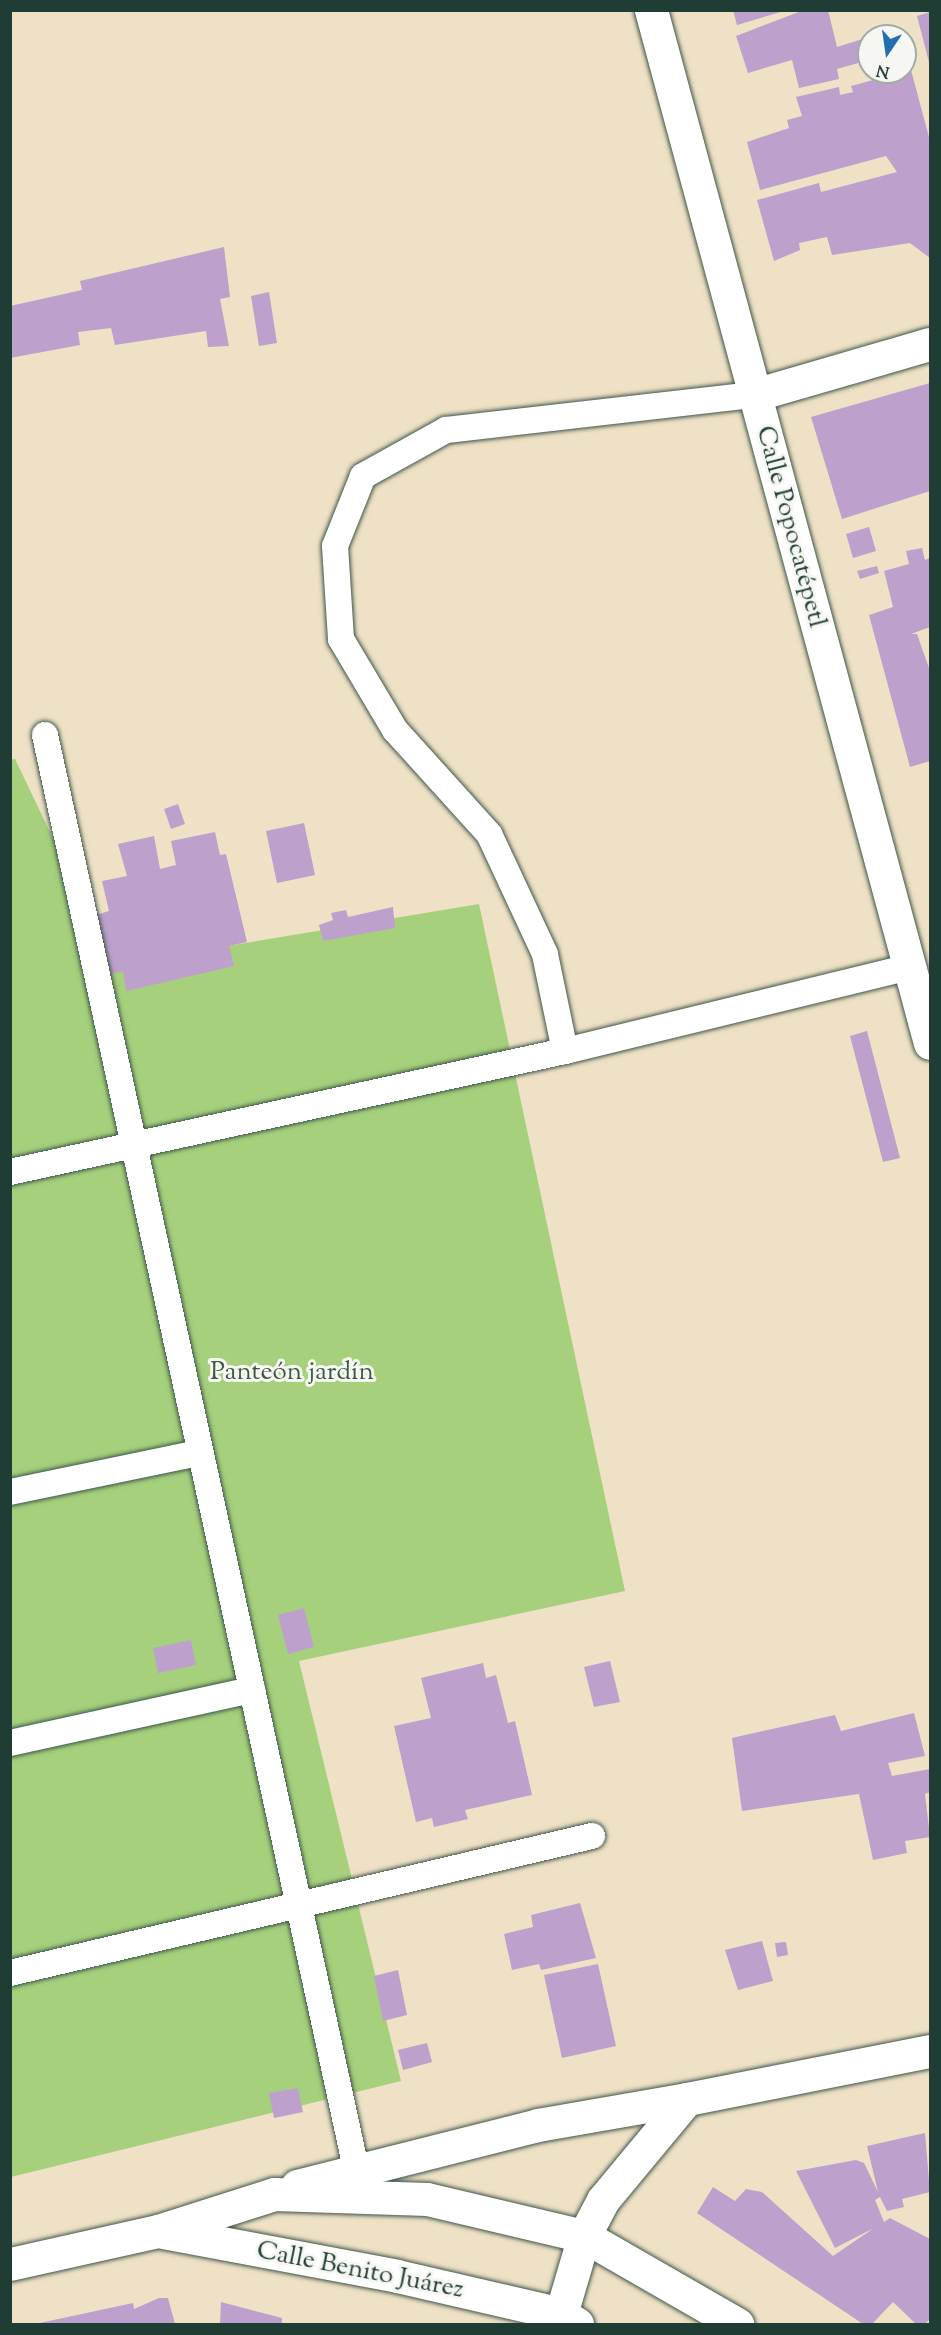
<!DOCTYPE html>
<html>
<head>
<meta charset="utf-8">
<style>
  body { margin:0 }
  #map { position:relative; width:941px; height:2335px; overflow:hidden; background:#efe1c5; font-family:"Sorts Mill Goudy",serif }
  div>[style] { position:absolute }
  .green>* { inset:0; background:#a6d07c }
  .building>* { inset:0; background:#bda0cc }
  .roads { filter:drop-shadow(0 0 2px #3e564a) drop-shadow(0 0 2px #3e564a) }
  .lane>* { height:26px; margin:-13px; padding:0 13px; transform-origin:13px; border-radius:13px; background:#fff }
  .street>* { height:33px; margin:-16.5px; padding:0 16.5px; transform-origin:16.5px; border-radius:16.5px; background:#fff }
  .secondary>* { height:33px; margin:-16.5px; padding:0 16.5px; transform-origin:16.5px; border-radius:16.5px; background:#fff }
  .primary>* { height:33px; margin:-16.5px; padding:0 16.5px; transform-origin:16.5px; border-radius:16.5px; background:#fff }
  span { translate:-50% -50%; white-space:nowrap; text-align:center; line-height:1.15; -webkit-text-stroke:6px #f6f6f2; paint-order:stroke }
  .street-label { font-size:26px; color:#1f3d34 }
  .park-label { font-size:26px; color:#3a5a42 }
  .frame { position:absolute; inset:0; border:12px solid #1f3d34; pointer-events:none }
  .north { position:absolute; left:857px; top:24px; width:60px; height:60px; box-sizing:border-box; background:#f6f6f2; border:2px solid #a0aca6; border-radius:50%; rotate:193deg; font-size:16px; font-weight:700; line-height:24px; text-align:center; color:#1f3d34 }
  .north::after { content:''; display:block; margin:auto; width:21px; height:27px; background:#1f6fb2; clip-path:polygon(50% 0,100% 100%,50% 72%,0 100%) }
</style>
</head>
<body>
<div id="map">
  <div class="green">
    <i style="clip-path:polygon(15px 759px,114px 965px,479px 904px,625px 1591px,299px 1661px,401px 2081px,11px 2177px,10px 760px)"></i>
  </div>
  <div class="building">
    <i style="clip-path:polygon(733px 10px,784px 10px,784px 11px,737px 25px)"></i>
    <i style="clip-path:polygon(804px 10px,828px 10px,837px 47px,869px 37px,869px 60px,837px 69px,839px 79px,799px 88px,792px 60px,748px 73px,736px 36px)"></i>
    <i style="clip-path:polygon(930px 12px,930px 66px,917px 16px)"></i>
    <i style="clip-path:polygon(900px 28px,902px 36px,875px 36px,875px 35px)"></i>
    <i style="clip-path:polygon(911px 70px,930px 141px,930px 258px,910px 243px,832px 255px,827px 237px,799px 243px,800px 250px,774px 261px,757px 200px,819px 183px,821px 192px,897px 172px,886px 156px,760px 190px,747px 142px,789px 128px,787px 120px,802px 116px,796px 97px,839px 87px,840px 95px,853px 92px,851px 86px)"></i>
    <i style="clip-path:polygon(224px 247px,230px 297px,220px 299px,229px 346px,208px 347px,206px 331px,115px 345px,111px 328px,78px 332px,80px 345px,10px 358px,10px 306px,82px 290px,80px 281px)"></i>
    <i style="clip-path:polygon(269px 292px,277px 343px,259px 346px,251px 296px)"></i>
    <i style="clip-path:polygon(930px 383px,930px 491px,842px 519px,811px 417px)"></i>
    <i style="clip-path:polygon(869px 527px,876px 551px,853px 558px,846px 534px)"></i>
    <i style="clip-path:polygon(922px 548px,925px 560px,930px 558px,930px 627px,911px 634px,917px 634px,930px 671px,930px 761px,910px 767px,869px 615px,893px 607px,884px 571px,909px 564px,906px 551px)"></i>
    <i style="clip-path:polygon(877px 566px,879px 573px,860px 579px,857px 571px)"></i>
    <i style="clip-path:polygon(178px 804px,185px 824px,171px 829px,164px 809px)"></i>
    <i style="clip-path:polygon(304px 823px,315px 875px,277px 883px,266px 831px)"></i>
    <i style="clip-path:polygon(215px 832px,220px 855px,226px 854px,247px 942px,229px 946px,234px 966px,126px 991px,123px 971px,109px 975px,96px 915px,109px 911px,102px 881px,127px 876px,118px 844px,154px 836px,160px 869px,176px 865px,171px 841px)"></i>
    <i style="clip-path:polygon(393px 907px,395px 928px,323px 941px,319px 925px,333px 920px,331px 913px,346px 910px,348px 917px)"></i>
    <i style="clip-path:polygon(867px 1031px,900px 1158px,883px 1162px,850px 1036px)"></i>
    <i style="clip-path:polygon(304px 1608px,314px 1647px,288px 1654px,278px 1615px)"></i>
    <i style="clip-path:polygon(191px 1640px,196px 1665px,158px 1673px,153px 1648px)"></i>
    <i style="clip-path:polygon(610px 1661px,620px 1702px,594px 1707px,584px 1667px)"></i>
    <i style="clip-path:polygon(483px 1663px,486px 1678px,496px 1675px,508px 1723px,515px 1721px,532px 1795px,465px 1810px,468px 1819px,434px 1827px,432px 1818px,416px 1822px,394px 1726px,431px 1718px,421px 1678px)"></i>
    <i style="clip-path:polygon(914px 1713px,925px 1756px,888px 1763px,892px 1776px,930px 1769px,930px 1792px,925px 1794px,930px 1837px,905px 1841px,907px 1853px,873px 1860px,859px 1794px,742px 1811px,732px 1738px,835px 1715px,841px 1731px)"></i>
    <i style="clip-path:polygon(580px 1903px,596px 1958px,541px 1970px,539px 1964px,512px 1970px,504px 1934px,533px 1927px,531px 1915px)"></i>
    <i style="clip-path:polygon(762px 1941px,773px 1981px,738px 1990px,725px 1950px)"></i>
    <i style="clip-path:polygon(786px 1942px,788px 1955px,777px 1957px,775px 1943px)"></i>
    <i style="clip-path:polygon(598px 1964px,616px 2046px,562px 2058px,544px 1975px)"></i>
    <i style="clip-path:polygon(398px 1970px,407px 2015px,383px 2021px,374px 1976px)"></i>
    <i style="clip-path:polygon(427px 2043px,432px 2062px,403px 2070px,398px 2050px)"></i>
    <i style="clip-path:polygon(298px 2088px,303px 2112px,274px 2118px,269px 2093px)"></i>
    <i style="clip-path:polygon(925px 2133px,930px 2192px,902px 2199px,904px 2207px,887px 2211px,880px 2197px,875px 2200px,884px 2222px,890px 2218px,930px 2239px,930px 2319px,925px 2324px,916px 2324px,893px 2302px,872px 2324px,863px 2324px,697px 2213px,713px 2187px,735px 2201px,746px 2189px,762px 2192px,833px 2256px,874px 2228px,835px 2248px,796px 2171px,856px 2160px,864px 2163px,878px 2192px,867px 2146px)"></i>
    <i style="clip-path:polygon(159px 2298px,168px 2298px,175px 2324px,35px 2324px,133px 2303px,134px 2309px)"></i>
    <i style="clip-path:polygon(221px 2302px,282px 2318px,282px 2324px,220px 2324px)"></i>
  </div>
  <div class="roads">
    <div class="lane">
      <i style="left:45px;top:735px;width:1467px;rotate:77.76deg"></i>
      <i style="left:565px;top:1051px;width:99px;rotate:-101.7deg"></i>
      <i style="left:545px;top:954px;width:132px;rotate:-115deg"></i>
      <i style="left:489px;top:834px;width:140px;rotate:-132.1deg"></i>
      <i style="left:395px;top:730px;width:106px;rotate:-120.7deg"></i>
      <i style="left:341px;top:639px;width:93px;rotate:-93.7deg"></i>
      <i style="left:335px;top:546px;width:75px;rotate:-68.2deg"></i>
      <i style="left:363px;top:476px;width:95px;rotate:-29deg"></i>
      <i style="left:446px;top:430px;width:310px;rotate:-6.5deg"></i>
      <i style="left:10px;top:1172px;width:568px;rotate:-12.3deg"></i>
      <i style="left:565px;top:1051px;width:355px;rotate:-13.7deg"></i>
      <i style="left:10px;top:1492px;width:193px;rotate:-11.7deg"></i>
      <i style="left:10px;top:1743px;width:248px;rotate:-12.4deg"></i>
      <i style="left:10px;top:1973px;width:598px;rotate:-13.25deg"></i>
    </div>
    <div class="street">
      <i style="left:754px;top:395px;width:183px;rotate:-16.2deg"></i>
    </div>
    <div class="secondary">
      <i style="left:651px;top:10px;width:1070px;rotate:74.89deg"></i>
      <i style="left:561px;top:2314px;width:81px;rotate:-73.6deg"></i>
      <i style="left:584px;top:2236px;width:41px;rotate:-62.2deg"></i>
      <i style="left:603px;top:2200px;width:131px;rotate:-50.3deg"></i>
      <i style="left:687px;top:2099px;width:248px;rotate:-11.2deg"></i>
    </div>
    <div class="primary">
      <i style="left:297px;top:2186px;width:249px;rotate:-14.2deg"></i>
      <i style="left:538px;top:2125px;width:151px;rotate:-9.9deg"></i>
      <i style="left:163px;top:2232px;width:238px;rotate:10.6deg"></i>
      <i style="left:397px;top:2276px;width:168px;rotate:13deg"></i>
      <i style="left:561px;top:2314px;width:19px;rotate:32deg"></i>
      <i style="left:10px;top:2264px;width:152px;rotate:-12.6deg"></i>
      <i style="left:158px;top:2231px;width:122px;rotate:-17.7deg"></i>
      <i style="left:274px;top:2194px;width:153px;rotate:1.9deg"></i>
      <i style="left:427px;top:2199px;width:161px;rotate:13.3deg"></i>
      <i style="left:584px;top:2236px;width:177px;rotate:29.9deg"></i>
    </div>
  </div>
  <div class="street-label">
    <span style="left:790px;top:527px;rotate:75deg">Calle Popocatépetl</span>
    <span style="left:360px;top:2271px;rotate:11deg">Calle Benito Juárez</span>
  </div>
  <div class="park-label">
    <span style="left:292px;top:1373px">Panteón jardín</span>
  </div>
  <div class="frame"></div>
  <div class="north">N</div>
</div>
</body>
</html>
